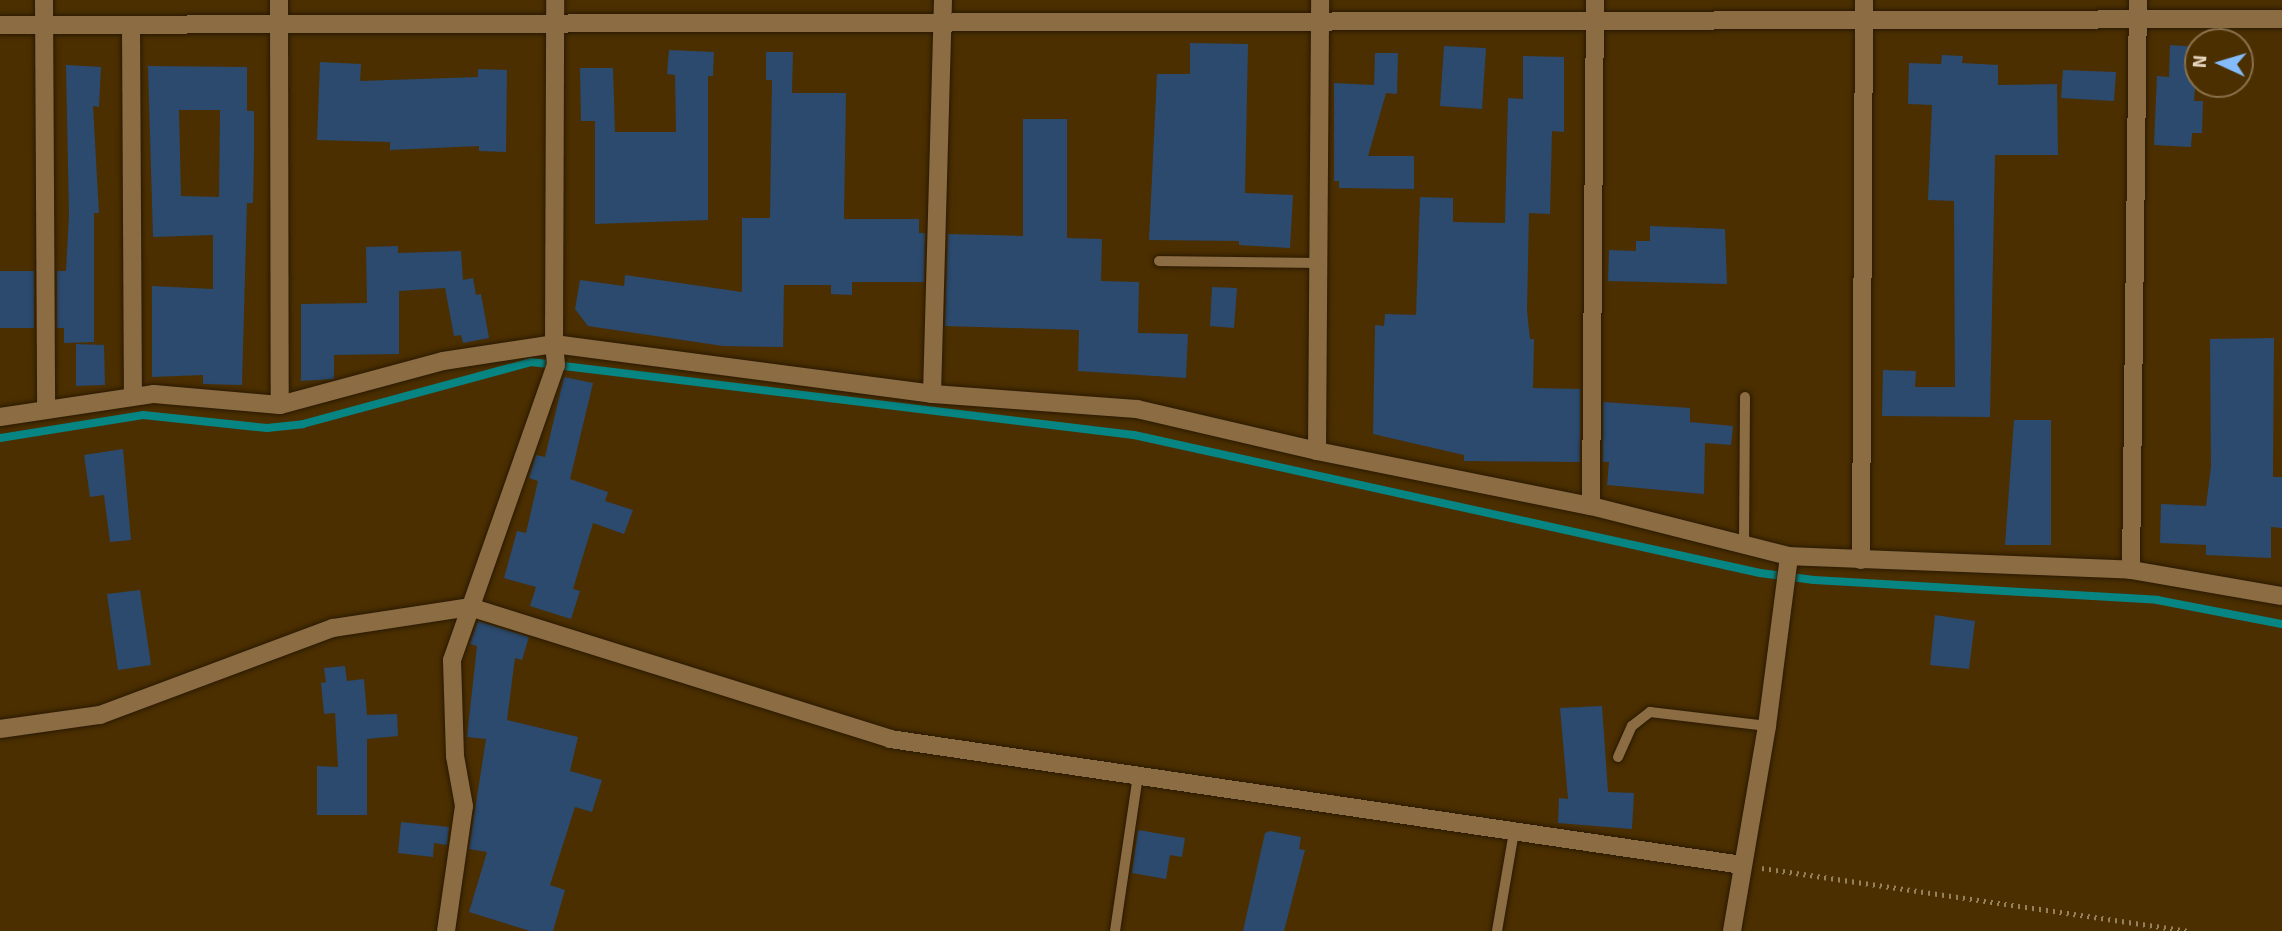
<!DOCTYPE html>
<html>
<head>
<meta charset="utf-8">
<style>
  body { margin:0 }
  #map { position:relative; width:2282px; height:931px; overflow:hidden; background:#4b2f00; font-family:Signika,sans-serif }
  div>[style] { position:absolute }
  .stream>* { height:8px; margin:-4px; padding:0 4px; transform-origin:4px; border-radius:4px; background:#078583 }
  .building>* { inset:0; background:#2b4a6e }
  .path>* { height:4.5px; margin-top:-2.25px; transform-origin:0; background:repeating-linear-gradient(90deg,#97805d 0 2px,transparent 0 7px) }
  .roads { filter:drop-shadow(0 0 2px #291904) drop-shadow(0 0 2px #291904) }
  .service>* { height:10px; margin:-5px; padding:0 5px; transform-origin:5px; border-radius:5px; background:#8c6c42 }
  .minor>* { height:18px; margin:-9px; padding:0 9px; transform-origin:9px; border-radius:9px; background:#8c6c42 }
  .tertiary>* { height:18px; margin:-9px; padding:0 9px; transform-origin:9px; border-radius:9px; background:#8c6c42 }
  span { translate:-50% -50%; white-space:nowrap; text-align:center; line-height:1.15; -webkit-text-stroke:7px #4b2f00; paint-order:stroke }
  .north { position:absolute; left:2184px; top:28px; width:70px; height:70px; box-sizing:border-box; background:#4b2f00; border:2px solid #89714c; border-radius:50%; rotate:274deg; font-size:19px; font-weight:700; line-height:28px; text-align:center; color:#e6d4be }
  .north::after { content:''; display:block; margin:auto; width:24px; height:32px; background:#84bcfb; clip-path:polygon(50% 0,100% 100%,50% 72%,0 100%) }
</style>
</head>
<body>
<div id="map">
  <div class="stream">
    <i style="left:0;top:438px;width:145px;rotate:-9.1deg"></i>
    <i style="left:143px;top:415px;width:125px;rotate:6deg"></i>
    <i style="left:267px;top:428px;width:36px;rotate:-6deg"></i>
    <i style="left:303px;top:424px;width:236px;rotate:-15.2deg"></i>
    <i style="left:531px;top:362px;width:607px;rotate:6.9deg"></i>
    <i style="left:1134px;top:435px;width:641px;rotate:12.43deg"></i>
    <i style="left:1760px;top:573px;width:54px;rotate:7.4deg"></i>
    <i style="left:1814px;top:580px;width:344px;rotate:3.3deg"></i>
    <i style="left:2157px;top:600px;width:127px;rotate:10.9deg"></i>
  </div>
  <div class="building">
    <i style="clip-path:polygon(1190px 43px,1248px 44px,1245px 193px,1293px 195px,1290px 248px,1239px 245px,1239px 241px,1149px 240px,1157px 74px,1190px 74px)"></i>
    <i style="clip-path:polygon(2170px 45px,2198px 47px,2194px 101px,2203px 101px,2202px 133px,2192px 133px,2191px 147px,2154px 145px,2157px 76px,2169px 77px)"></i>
    <i style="clip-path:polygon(1444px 46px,1486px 48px,1482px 109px,1440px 106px)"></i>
    <i style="clip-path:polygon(669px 50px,714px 52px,713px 76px,708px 76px,708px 220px,595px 224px,595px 121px,581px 121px,580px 68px,613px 68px,615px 132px,676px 132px,675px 75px,667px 74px)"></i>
    <i style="clip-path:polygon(766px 52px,793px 52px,792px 93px,846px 93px,844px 219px,919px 219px,919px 233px,925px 233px,924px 282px,852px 282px,852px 295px,831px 294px,831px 285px,784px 285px,783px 347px,723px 346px,588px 326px,575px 309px,580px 280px,624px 286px,625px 275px,742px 292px,742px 218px,770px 218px,772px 80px,766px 80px)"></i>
    <i style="clip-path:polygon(1375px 53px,1398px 53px,1397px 94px,1386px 93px,1368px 156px,1414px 156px,1414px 189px,1339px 188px,1339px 181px,1334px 181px,1334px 83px,1374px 85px)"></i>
    <i style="clip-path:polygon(1942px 55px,1963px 56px,1962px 63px,1998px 65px,1998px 85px,2057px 84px,2058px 155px,1995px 155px,1990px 417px,1882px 416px,1883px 370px,1916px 371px,1915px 387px,1955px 387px,1954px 201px,1928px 200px,1932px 105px,1908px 104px,1909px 63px,1941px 64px)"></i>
    <i style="clip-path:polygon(1523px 56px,1564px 57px,1564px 132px,1552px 131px,1550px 214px,1529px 213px,1527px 311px,1530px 339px,1534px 339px,1533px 388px,1580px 389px,1580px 462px,1464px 461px,1464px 455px,1373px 434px,1375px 325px,1384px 326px,1385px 314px,1416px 315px,1420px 197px,1453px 198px,1453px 222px,1505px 223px,1508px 98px,1523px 99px)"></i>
    <i style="clip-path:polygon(320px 62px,361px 64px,360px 81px,478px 77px,478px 69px,507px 70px,506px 152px,479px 151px,479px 146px,390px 150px,390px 142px,317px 140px)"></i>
    <i style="clip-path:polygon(66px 65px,101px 67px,99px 107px,93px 106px,99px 213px,94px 213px,94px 342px,64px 343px,64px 328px,57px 328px,57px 271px,66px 271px,69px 215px)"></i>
    <i style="clip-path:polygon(evenodd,148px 66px,247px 67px,247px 111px,254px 111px,254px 153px,253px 203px,247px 203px,242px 385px,203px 384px,203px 375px,152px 377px,152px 286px,213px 289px,213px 235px,153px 237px,148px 66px,179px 110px,220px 110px,219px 197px,181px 196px,179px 110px)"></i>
    <i style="clip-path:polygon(2063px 70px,2116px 72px,2114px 101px,2061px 98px)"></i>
    <i style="clip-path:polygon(1023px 119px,1067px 119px,1067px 238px,1102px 239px,1101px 281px,1139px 282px,1138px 333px,1188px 334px,1186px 378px,1078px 371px,1079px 330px,945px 326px,948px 234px,1023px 236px)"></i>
    <i style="clip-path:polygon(1650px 226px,1725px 229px,1727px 284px,1608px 281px,1609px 250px,1636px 251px,1636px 241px,1650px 241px)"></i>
    <i style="clip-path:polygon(398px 246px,398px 253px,461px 251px,463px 280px,473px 278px,476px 295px,481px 294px,489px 338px,463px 343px,461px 335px,454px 336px,445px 288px,399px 291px,399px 354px,334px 355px,334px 379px,301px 381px,301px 304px,367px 303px,366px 247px)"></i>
    <i style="clip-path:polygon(0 271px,34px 271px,34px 328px,0 328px)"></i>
    <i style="clip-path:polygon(1212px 287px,1237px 288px,1234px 328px,1210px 326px)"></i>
    <i style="clip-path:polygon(2274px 338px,2273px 477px,2282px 477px,2282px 528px,2271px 527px,2271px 558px,2206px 555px,2206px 545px,2160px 543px,2161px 504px,2206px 506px,2211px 467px,2210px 339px)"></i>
    <i style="clip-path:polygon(76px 344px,104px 345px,105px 385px,76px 386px)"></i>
    <i style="clip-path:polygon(564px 377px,593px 383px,570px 479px,608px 492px,605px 501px,633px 510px,624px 534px,593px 523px,573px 589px,580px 591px,571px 619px,530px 606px,536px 587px,504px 578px,517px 531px,526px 533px,538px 481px,529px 478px,536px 455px,545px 457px)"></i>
    <i style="clip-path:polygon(1603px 402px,1690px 408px,1690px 422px,1733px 426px,1731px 445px,1705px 443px,1704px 494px,1607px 485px,1609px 462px,1603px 462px)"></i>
    <i style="clip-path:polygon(2014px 420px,2051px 420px,2051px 545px,2005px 545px)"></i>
    <i style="clip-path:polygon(123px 449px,131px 540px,110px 542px,104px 495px,90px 497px,84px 455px)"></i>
    <i style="clip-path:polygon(140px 590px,151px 665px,118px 670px,107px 594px)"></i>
    <i style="clip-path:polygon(1935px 615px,1975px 621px,1969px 669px,1930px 665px)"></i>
    <i style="clip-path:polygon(478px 621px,529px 637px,522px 660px,515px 658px,507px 720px,578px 737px,570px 771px,602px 780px,592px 812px,575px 807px,550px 885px,565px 890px,553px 931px,530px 931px,469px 912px,487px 852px,469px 849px,486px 739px,467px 737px,477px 646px,470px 644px)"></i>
    <i style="clip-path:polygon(345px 666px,347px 681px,364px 679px,367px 715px,397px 714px,398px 736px,367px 739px,367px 815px,317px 815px,317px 766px,338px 767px,335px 713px,324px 714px,321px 683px,326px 682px,324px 668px)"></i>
    <i style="clip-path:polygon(1602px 706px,1608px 792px,1634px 793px,1632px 829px,1558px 823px,1559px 798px,1568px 799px,1560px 708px)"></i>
    <i style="clip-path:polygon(401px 822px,449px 827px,447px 845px,434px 843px,433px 857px,398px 853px)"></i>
    <i style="clip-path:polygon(1138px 830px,1185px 838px,1182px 857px,1170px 855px,1166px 879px,1132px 873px)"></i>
    <i style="clip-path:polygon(1270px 831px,1301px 837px,1299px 849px,1305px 850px,1284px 931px,1243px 931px,1265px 833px)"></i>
  </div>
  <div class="path">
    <i style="left:1762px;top:868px;width:433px;rotate:8.4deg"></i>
  </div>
  <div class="roads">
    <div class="service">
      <i style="left:1159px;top:261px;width:156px;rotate:0.7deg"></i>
      <i style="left:1744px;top:544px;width:147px;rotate:-89.6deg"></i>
      <i style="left:1618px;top:757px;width:34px;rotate:-66deg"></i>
      <i style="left:1632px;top:726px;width:23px;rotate:-38deg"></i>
      <i style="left:1650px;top:712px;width:118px;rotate:6.8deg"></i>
      <i style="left:1115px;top:931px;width:157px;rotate:-81.6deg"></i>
      <i style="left:1497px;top:931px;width:100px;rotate:-80.3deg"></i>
    </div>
    <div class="minor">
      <i style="left:44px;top:0;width:409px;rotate:89.7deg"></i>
      <i style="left:279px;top:0;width:405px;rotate:89.9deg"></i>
      <i style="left:131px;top:26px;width:370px;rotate:89.7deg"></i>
      <i style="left:932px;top:394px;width:394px;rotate:-88.4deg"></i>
      <i style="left:1317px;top:451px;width:451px;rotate:-89.6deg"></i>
      <i style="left:1591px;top:506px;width:506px;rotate:-89.55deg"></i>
      <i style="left:1861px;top:560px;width:560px;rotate:-89.69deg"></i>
      <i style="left:2131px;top:570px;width:570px;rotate:-89.3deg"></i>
      <i style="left:0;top:729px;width:101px;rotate:-8deg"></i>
      <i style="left:100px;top:715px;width:249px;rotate:-20.5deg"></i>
      <i style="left:333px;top:628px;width:139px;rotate:-8.7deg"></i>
      <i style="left:470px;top:607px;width:440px;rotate:17.4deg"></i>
      <i style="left:890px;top:739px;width:861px;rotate:8.41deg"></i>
      <i style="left:446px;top:931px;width:126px;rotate:-81.8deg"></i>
      <i style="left:464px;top:806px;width:51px;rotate:-100.2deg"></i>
      <i style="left:455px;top:756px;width:96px;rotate:-91.8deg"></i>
      <i style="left:452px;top:660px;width:313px;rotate:-70.6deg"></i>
      <i style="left:556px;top:365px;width:21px;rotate:-95deg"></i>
      <i style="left:1732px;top:931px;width:208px;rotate:-80.3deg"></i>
      <i style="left:1767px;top:726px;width:171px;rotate:-82.6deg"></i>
    </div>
    <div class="tertiary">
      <i style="left:0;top:25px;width:2282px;rotate:-0.15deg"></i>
      <i style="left:554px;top:344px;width:344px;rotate:-89.8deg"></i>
      <i style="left:0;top:417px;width:156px;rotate:-8.5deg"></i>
      <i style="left:154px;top:394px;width:126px;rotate:5deg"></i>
      <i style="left:280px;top:405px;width:169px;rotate:-15.1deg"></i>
      <i style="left:443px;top:361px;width:112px;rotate:-8.7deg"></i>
      <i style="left:554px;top:344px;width:381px;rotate:7.5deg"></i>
      <i style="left:932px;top:394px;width:206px;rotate:4.2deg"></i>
      <i style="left:1137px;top:409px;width:185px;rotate:13.1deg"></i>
      <i style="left:1317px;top:451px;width:279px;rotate:11.4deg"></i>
      <i style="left:1591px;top:506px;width:204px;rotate:14.2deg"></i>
      <i style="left:1789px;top:556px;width:342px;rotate:2.3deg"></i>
      <i style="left:2131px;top:570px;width:153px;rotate:9.8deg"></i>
    </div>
  </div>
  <div class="north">N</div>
</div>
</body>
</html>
